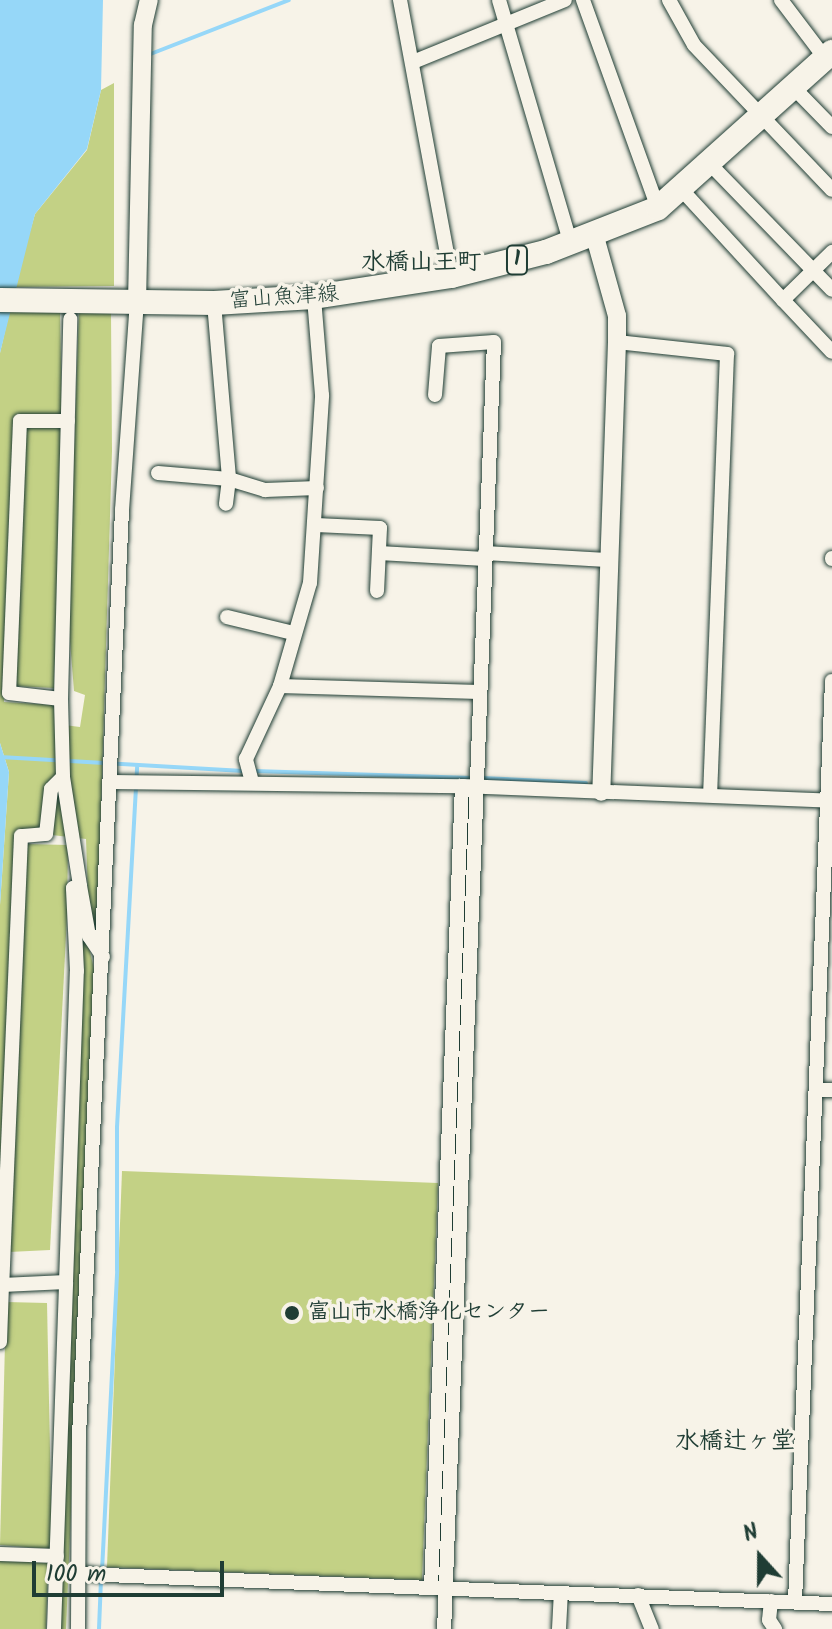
<!DOCTYPE html>
<html>
<head>
<meta charset="utf-8">
<style>
  body { margin:0 }
  #map { position:relative; width:832px; height:1629px; overflow:hidden; background:#f7f3e8; font-family:Kalam,"Klee One",sans-serif }
  div>[style] { position:absolute }
  .green>* { inset:0; background:#c3d185 }
  .water>* { inset:0; background:#96d7f8 }
  .stream>* { height:4px; margin:-2px; padding:0 2px; transform-origin:2px; border-radius:2px; background:#96d7f8 }
  .roads { filter:drop-shadow(0 0 2px #1f3d34) drop-shadow(0 0 2px #1f3d34) }
  .minor>* { height:14px; margin:-7px; padding:0 7px; transform-origin:7px; border-radius:7px; background:#f7f3e8 }
  .tertiary>* { height:18px; margin:-9px; padding:0 9px; transform-origin:9px; border-radius:9px; background:#f7f3e8 }
  .primary>* { height:24px; margin:-12px; padding:0 12px; transform-origin:12px; border-radius:12px; background:#f7f3e8 }
  .dots>* { width:22px; height:22px; translate:-50% -50%; box-sizing:border-box; border:4px solid #f7f3e8; border-radius:50% }
  span { translate:-50% -50%; white-space:nowrap; text-align:center; line-height:1.15; -webkit-text-stroke:7px #f7f3e8; paint-order:stroke }
  .shield-label span { padding:2px 6px; background:#f7f3e8; border:2px solid; border-radius:6px; -webkit-text-stroke-width:0 }
  .shield-label { font-size:20px; color:#1f3d34; font-weight:700 }
  .street-label { font-size:22px; color:#1f3d34 }
  .poi-label { font-size:22px; color:#1f3d34; font-weight:700 }
  .left { translate:0 -50%; text-align:left }
  .neighbourhood-label { font-size:24px; color:#1f3d34; font-weight:700 }
  .north { position:absolute; left:720px; top:1517px; width:80px; height:80px; -webkit-text-stroke:6px #f7f3e8; paint-order:stroke; rotate:339deg; font-size:22px; font-weight:700; line-height:32px; text-align:center; color:#1f3d34 }
  .north::after { content:''; display:block; margin:auto; width:28px; height:36px; background:#1f3d34; clip-path:polygon(50% 0,100% 100%,50% 72%,0 100%) }
  .scale { position:absolute; left:32px; top:1561px; width:192px; height:36px; box-sizing:border-box; border:4px solid #1f3d34; border-top:0; padding-left:10px; font-size:24px; line-height:28px; white-space:nowrap; color:#1f3d34; -webkit-text-stroke:6px #f7f3e8; paint-order:stroke }
</style>
</head>
<body>
<div id="map">
  <div class="green">
    <i style="clip-path:polygon(114px 83px,114px 286px,14px 287px,35px 214px,87px 150px,101px 90px)"></i>
    <i style="clip-path:polygon(10px 309px,60px 312px,62px 414px,14px 417px,4px 702px,55px 705px,56px 724px,80px 727px,85px 695px,74px 691px,68px 616px,79px 312px,111px 313px,112px 451px,97px 938px,88px 897px,86px 839px,18px 831px,0 1188px,0 905px,9px 772px,0 743px,0 353px)"></i>
    <i style="clip-path:polygon(63px 426px,54px 688px,13px 686px,23px 427px)"></i>
    <i style="clip-path:polygon(27px 844px,68px 845px,67px 915px,50px 1250px,9px 1252px)"></i>
    <i style="clip-path:polygon(80px 909px,94px 969px,66px 1629px,58px 1629px)"></i>
    <i style="clip-path:polygon(122px 1171px,438px 1183px,422px 1580px,107px 1567px)"></i>
    <i style="clip-path:polygon(6px 1302px,47px 1303px,52px 1549px,0 1545px)"></i>
    <i style="clip-path:polygon(0 1560px,48px 1563px,46px 1629px,0 1629px)"></i>
  </div>
  <div class="water">
    <i style="clip-path:polygon(0 0,103px 0,101px 90px,87px 149px,35px 214px,0 353px)"></i>
    <i style="clip-path:polygon(0 743px,9px 772px,0 905px)"></i>
  </div>
  <div class="stream">
    <i style="left:148px;top:55px;width:151px;rotate:-21.3deg"></i>
    <i style="left:0;top:757px;width:244px;rotate:3.3deg"></i>
    <i style="left:253px;top:771px;width:219px;rotate:1.8deg"></i>
    <i style="left:481px;top:778px;width:105px;rotate:2.7deg"></i>
    <i style="left:439px;top:1570px;width:157px;rotate:-87.8deg"></i>
    <i style="left:102px;top:1571px;width:301px;rotate:-87.1deg"></i>
    <i style="left:117px;top:1270px;width:143px;rotate:-90deg"></i>
    <i style="left:117px;top:1127px;width:361px;rotate:-86.8deg"></i>
    <i style="left:99px;top:1629px;width:50px;rotate:-87.7deg"></i>
  </div>
  <div class="roads">
    <div class="minor">
      <i style="left:400px;top:0;width:281px;rotate:79.5deg"></i>
      <i style="left:499px;top:0;width:255px;rotate:73.6deg"></i>
      <i style="left:583px;top:0;width:221px;rotate:70.2deg"></i>
      <i style="left:669px;top:0;width:51px;rotate:60.9deg"></i>
      <i style="left:694px;top:45px;width:200px;rotate:46.4deg"></i>
      <i style="left:781px;top:0;width:73px;rotate:52.8deg"></i>
      <i style="left:413px;top:62px;width:164px;rotate:-22.2deg"></i>
      <i style="left:793px;top:87px;width:56px;rotate:45.7deg"></i>
      <i style="left:710px;top:164px;width:175px;rotate:45.9deg"></i>
      <i style="left:681px;top:189px;width:151px;rotate:47.4deg"></i>
      <i style="left:783px;top:300px;width:69px;rotate:-44.4deg"></i>
      <i style="left:783px;top:300px;width:71px;rotate:46.7deg"></i>
      <i style="left:214px;top:303px;width:177px;rotate:85.1deg"></i>
      <i style="left:229px;top:479px;width:25px;rotate:97deg"></i>
      <i style="left:617px;top:342px;width:111px;rotate:6.2deg"></i>
      <i style="left:727px;top:354px;width:441px;rotate:92.2deg"></i>
      <i style="left:435px;top:395px;width:49px;rotate:-85.3deg"></i>
      <i style="left:439px;top:346px;width:55px;rotate:-4.2deg"></i>
      <i style="left:494px;top:342px;width:1288px;rotate:92.22deg"></i>
      <i style="left:68px;top:421px;width:48px;rotate:180deg"></i>
      <i style="left:20px;top:421px;width:272px;rotate:92.3deg"></i>
      <i style="left:9px;top:693px;width:52px;rotate:6.6deg"></i>
      <i style="left:61px;top:699px;width:380px;rotate:-88.6deg"></i>
      <i style="left:158px;top:473px;width:71px;rotate:4.8deg"></i>
      <i style="left:229px;top:479px;width:38px;rotate:17deg"></i>
      <i style="left:265px;top:490px;width:52px;rotate:-2.2deg"></i>
      <i style="left:316px;top:525px;width:64px;rotate:2.7deg"></i>
      <i style="left:380px;top:528px;width:63px;rotate:92.7deg"></i>
      <i style="left:379px;top:553px;width:106px;rotate:3.2deg"></i>
      <i style="left:485px;top:553px;width:122px;rotate:3.3deg"></i>
      <i style="left:832px;top:558px;width:1px;rotate:90deg"></i>
      <i style="left:227px;top:617px;width:68px;rotate:13.6deg"></i>
      <i style="left:280px;top:686px;width:199px;rotate:1.7deg"></i>
      <i style="left:61px;top:699px;width:78px;rotate:88.5deg"></i>
      <i style="left:63px;top:777px;width:17px;rotate:135deg"></i>
      <i style="left:51px;top:789px;width:45px;rotate:96.3deg"></i>
      <i style="left:46px;top:834px;width:25px;rotate:175deg"></i>
      <i style="left:21px;top:836px;width:449px;rotate:92.4deg"></i>
      <i style="left:2px;top:1285px;width:64px;rotate:-2.7deg"></i>
      <i style="left:66px;top:1282px;width:311px;rotate:-88deg"></i>
      <i style="left:77px;top:971px;width:83px;rotate:-92.8deg"></i>
      <i style="left:73px;top:888px;width:7px;rotate:-16deg"></i>
      <i style="left:80px;top:886px;width:51px;rotate:79.8deg"></i>
      <i style="left:89px;top:936px;width:25px;rotate:56deg"></i>
      <i style="left:63px;top:777px;width:110px;rotate:81.1deg"></i>
      <i style="left:111px;top:782px;width:351px;rotate:0.7deg"></i>
      <i style="left:462px;top:786px;width:370px;rotate:2.3deg"></i>
      <i style="left:252px;top:782px;width:24px;rotate:-105deg"></i>
      <i style="left:246px;top:759px;width:81px;rotate:-65deg"></i>
      <i style="left:280px;top:686px;width:107px;rotate:-73.8deg"></i>
      <i style="left:310px;top:583px;width:188px;rotate:-86.3deg"></i>
      <i style="left:322px;top:395px;width:98px;rotate:-94.7deg"></i>
      <i style="left:816px;top:1090px;width:16px"></i>
      <i style="left:0;top:1342px;width:57px;rotate:-88deg"></i>
      <i style="left:0;top:1554px;width:57px;rotate:2deg"></i>
      <i style="left:81px;top:1574px;width:752px;rotate:2.29deg"></i>
      <i style="left:431px;top:1588px;width:803px;rotate:-87.79deg"></i>
      <i style="left:638px;top:1595px;width:37px;rotate:68deg"></i>
      <i style="left:771px;top:1601px;width:19px;rotate:96deg"></i>
      <i style="left:769px;top:1620px;width:11px;rotate:56deg"></i>
      <i style="left:795px;top:1602px;width:922px;rotate:-87.7deg"></i>
      <i style="left:54px;top:1629px;width:347px;rotate:-88deg"></i>
      <i style="left:78px;top:1629px;width:193px;rotate:-89.7deg"></i>
      <i style="left:79px;top:1436px;width:927px;rotate:-87.34deg"></i>
      <i style="left:122px;top:510px;width:208px;rotate:-85.9deg"></i>
      <i style="left:559px;top:1629px;width:36px;rotate:-87deg"></i>
    </div>
    <div class="tertiary">
      <i style="left:595px;top:237px;width:82px;rotate:74.4deg"></i>
      <i style="left:617px;top:316px;width:26px;rotate:90deg"></i>
      <i style="left:617px;top:342px;width:450px;rotate:92deg"></i>
      <i style="left:137px;top:303px;width:278px;rotate:-88.8deg"></i>
      <i style="left:143px;top:25px;width:26px;rotate:-77deg"></i>
    </div>
    <div class="primary">
      <i style="left:0;top:300px;width:214px;rotate:0.8deg"></i>
      <i style="left:214px;top:303px;width:100px;rotate:-3.4deg"></i>
      <i style="left:314px;top:297px;width:139px;rotate:-8.7deg"></i>
      <i style="left:451px;top:276px;width:98px;rotate:-14.2deg"></i>
      <i style="left:546px;top:252px;width:120px;rotate:-21.4deg"></i>
      <i style="left:658px;top:208px;width:234px;rotate:-41.9deg"></i>
    </div>
  </div>
  <div class="dots">
    <i style="left:292px;top:1313px;background:#1f3d34"></i>
  </div>
  <div class="shield-label">
    <span style="left:517px;top:260px">1</span>
  </div>
  <div class="street-label">
    <span style="left:284px;top:298px;rotate:-4deg">富山魚津線</span>
  </div>
  <div class="poi-label">
    <span class="left" style="left:308px;top:1313px">富山市水橋浄化センター</span>
  </div>
  <div class="neighbourhood-label">
    <span style="left:421px;top:263px">水橋山王町</span>
    <span style="left:735px;top:1442px">水橋辻ヶ堂</span>
  </div>
  <div class="north">N</div>
  <div class="scale">100 m</div>
</div>
</body>
</html>
